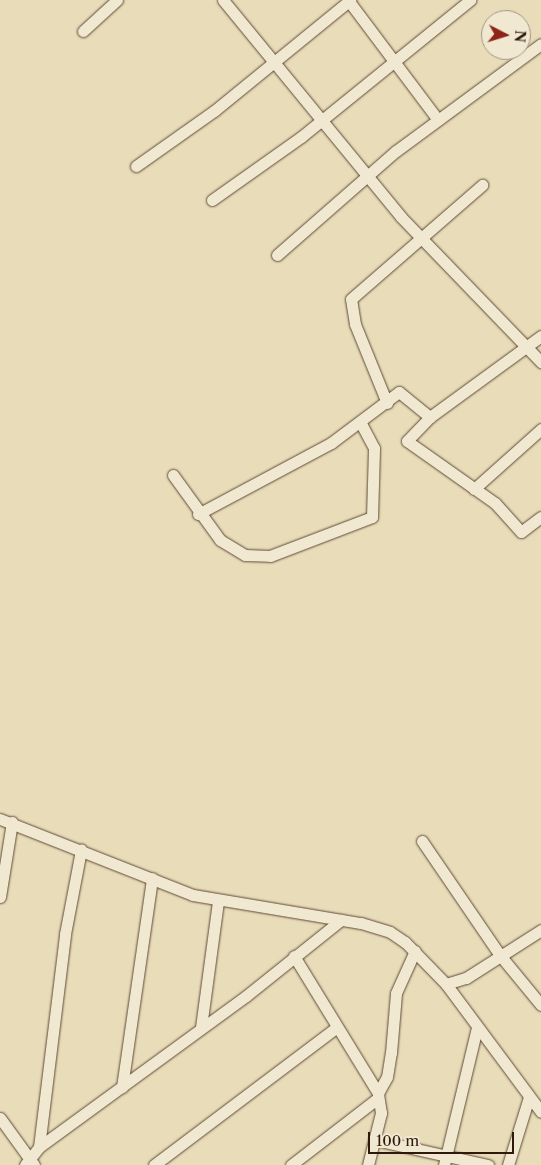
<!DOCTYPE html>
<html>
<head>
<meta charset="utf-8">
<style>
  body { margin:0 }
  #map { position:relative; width:541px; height:1165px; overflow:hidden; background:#e9dcb9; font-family:"Libre Caslon Text",serif }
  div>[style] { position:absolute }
  .roads { filter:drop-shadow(0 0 1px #5e4a36) drop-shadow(0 0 1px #5e4a36) }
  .minor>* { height:11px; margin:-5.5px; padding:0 5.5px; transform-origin:5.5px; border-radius:5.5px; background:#f1e8d2 }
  span { translate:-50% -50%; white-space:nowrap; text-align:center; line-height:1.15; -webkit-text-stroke:5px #f1e8d2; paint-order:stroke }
  .north { position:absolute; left:481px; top:10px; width:50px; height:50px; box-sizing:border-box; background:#f1e8d2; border:1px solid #a39582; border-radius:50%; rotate:95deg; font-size:14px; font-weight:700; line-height:20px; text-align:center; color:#2f190b }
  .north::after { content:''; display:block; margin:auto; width:18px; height:22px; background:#8f2418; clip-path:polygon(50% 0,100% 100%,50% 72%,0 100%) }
  .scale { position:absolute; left:368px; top:1132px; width:146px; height:22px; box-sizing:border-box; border:2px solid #2f190b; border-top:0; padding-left:6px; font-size:15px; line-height:18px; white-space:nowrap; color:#2f190b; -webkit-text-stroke:4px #f1e8d2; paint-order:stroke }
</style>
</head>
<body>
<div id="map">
  <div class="roads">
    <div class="minor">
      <i style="left:223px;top:0;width:281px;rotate:50.6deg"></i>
      <i style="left:401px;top:217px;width:202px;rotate:46deg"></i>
      <i style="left:348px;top:0;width:150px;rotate:53.1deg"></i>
      <i style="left:83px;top:31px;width:46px;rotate:-42.4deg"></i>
      <i style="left:136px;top:166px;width:95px;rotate:-35.2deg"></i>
      <i style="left:214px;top:111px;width:176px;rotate:-39.2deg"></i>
      <i style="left:212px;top:200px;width:109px;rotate:-35.3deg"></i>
      <i style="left:301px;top:137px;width:218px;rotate:-39deg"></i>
      <i style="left:277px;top:255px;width:158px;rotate:-41.2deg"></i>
      <i style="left:396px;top:151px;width:180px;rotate:-36.4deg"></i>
      <i style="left:541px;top:336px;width:137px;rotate:143.9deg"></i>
      <i style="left:430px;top:417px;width:33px;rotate:134deg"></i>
      <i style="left:407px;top:441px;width:108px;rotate:35.2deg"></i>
      <i style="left:495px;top:503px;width:39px;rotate:48deg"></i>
      <i style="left:521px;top:532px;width:25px;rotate:-37deg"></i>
      <i style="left:387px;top:403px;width:85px;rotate:-112.1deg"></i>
      <i style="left:355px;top:324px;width:25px;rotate:-99deg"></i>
      <i style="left:351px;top:299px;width:174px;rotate:-41deg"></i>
      <i style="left:173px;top:475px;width:80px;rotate:54.1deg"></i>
      <i style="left:220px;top:540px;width:29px;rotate:31deg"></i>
      <i style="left:245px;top:555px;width:25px;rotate:2deg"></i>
      <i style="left:270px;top:556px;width:109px;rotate:-20.9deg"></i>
      <i style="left:372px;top:517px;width:69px;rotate:-88.3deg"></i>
      <i style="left:374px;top:448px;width:27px;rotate:-118deg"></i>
      <i style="left:474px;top:489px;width:90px;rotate:-41.8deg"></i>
      <i style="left:198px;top:514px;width:151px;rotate:-28.1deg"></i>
      <i style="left:331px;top:443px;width:85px;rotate:-36.9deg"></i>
      <i style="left:399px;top:392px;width:40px;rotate:39deg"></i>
      <i style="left:0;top:819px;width:207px;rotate:21.5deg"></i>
      <i style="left:193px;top:895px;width:170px;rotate:9.5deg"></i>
      <i style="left:361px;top:923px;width:30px;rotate:17deg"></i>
      <i style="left:390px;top:932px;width:18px;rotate:34deg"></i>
      <i style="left:405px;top:942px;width:59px;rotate:45.7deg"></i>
      <i style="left:446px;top:984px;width:159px;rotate:53.4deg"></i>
      <i style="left:422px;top:841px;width:137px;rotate:55.7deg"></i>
      <i style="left:499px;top:954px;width:66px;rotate:50.5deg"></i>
      <i style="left:0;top:897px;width:76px;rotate:-80.9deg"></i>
      <i style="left:294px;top:956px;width:161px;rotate:58.5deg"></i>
      <i style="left:446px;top:984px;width:21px;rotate:-17deg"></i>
      <i style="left:466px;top:978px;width:89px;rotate:-32.6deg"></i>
      <i style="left:201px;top:1027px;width:126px;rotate:-82.3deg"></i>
      <i style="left:122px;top:1087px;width:211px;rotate:-81.8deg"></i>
      <i style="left:0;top:1118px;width:58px;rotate:54.1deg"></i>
      <i style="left:376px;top:1140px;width:115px;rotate:12.6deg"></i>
      <i style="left:39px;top:1147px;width:215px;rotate:-83deg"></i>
      <i style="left:65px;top:934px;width:86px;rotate:-79.2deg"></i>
      <i style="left:25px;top:1165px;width:23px;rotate:-52deg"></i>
      <i style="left:39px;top:1147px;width:256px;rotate:-36.1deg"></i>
      <i style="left:246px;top:996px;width:122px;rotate:-38.7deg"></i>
      <i style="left:154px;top:1165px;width:229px;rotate:-37deg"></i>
      <i style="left:291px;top:1165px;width:110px;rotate:-37.6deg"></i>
      <i style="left:368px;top:1165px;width:54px;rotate:-76deg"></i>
      <i style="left:381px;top:1113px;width:20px;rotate:-99deg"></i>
      <i style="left:378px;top:1093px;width:18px;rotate:-61deg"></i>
      <i style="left:387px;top:1077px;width:24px;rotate:-81deg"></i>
      <i style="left:391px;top:1053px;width:60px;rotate:-85.2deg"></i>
      <i style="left:396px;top:993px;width:46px;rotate:-65.7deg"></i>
      <i style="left:444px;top:1165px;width:141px;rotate:-76.5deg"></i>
      <i style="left:508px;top:1165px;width:71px;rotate:-72.8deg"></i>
    </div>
  </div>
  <div class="north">N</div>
  <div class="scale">100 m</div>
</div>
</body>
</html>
